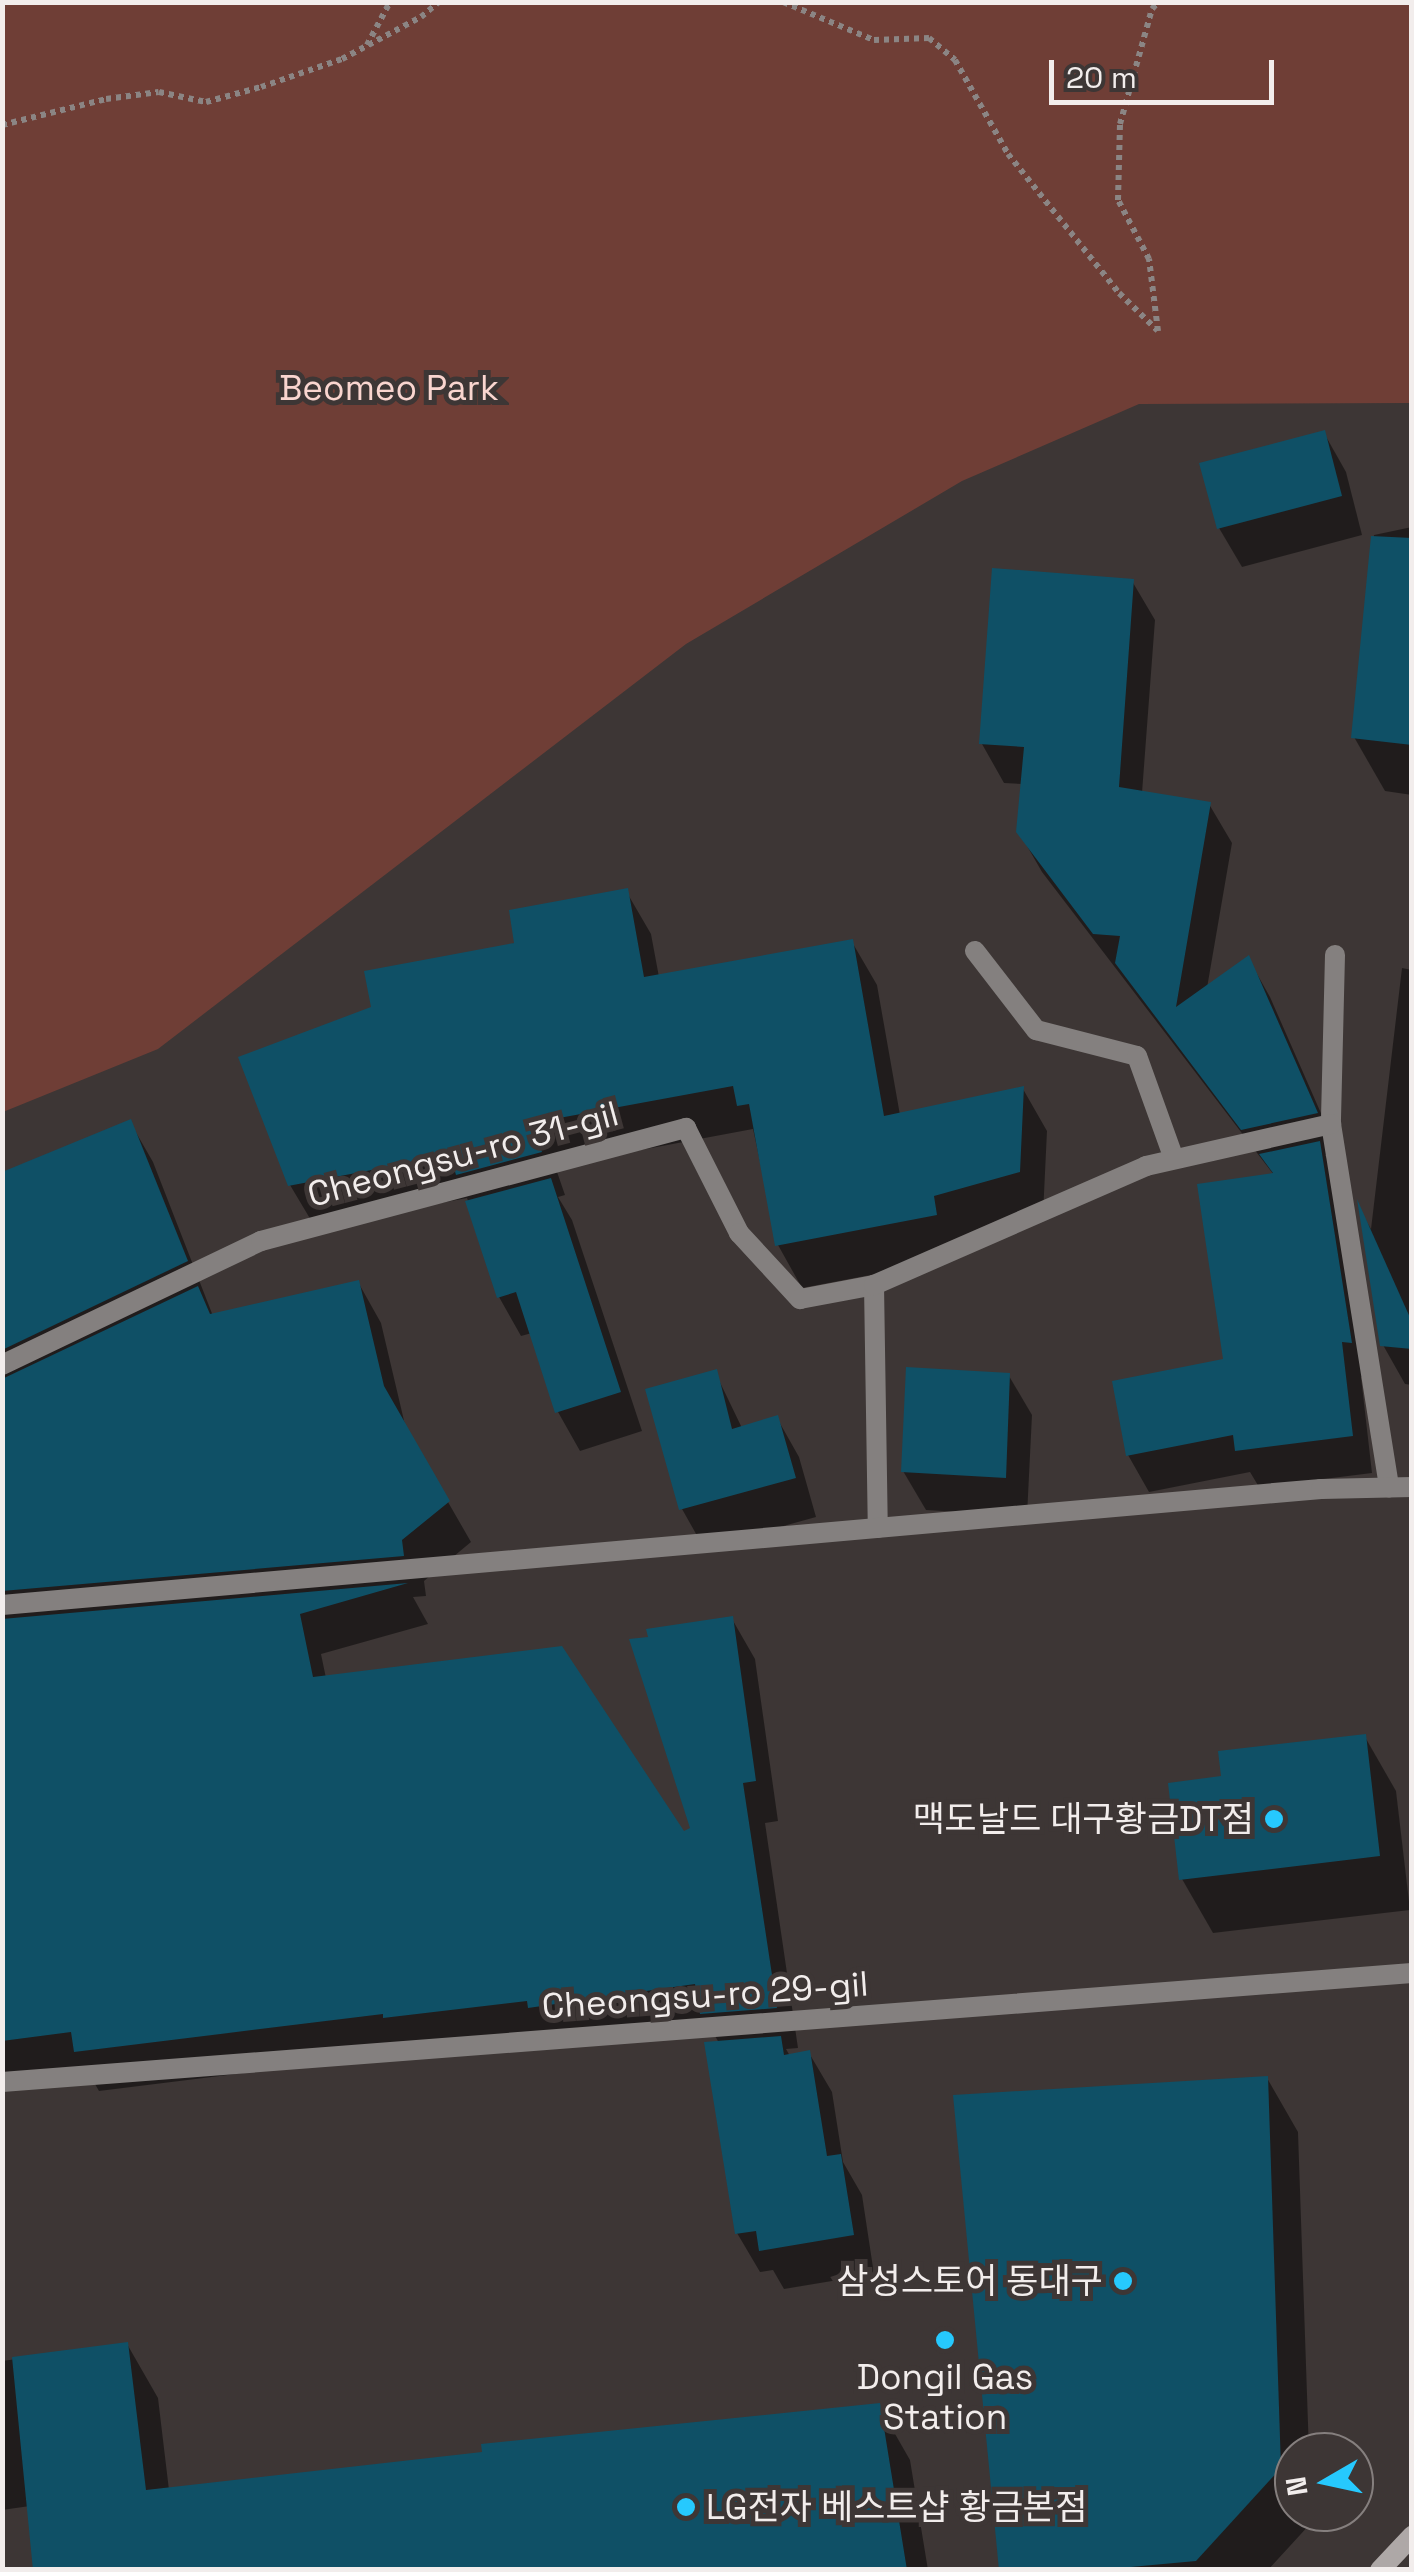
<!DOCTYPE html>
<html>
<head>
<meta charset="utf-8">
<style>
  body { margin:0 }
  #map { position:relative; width:1414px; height:2572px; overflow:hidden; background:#3d3635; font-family:"Space Grotesk","Noto Sans KR",sans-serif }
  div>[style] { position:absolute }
  .green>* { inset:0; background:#6f3e36 }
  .shadow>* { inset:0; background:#0007 }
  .building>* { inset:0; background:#0f5066 }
  .path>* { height:6px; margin-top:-3px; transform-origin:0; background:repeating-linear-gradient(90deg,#8b8584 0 5px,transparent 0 10px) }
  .street>* { height:20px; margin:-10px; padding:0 10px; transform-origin:10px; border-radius:10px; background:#84807f }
  .secondary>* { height:20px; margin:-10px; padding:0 10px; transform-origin:10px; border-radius:10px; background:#aea8a7 }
  .dots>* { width:28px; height:28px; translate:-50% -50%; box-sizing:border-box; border:5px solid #3d3635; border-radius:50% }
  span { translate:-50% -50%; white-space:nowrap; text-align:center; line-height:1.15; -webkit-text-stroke:10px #3d3635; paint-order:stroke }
  .park-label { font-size:35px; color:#f9d5cf }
  .street-label { font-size:35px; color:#f2edec }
  .poi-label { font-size:35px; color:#f2edec }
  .right { translate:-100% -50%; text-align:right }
  .left { translate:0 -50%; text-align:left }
  .frame { position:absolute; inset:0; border:5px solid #f2edec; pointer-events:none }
  .north { position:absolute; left:1274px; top:2432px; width:100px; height:100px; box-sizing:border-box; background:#3d3635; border:2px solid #857f7e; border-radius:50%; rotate:261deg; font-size:28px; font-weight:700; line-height:40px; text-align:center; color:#f2edec }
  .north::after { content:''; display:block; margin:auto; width:35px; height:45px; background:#26c9fe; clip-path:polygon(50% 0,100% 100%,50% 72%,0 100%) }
  .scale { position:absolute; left:1049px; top:60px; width:225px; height:45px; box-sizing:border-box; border:5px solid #f2edec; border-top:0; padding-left:12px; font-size:30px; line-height:35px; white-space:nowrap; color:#f2edec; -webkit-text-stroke:8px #3d3635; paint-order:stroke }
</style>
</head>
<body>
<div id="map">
  <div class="green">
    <i style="clip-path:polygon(3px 2px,1411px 3px,1411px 403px,1139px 404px,962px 481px,686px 644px,158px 1049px,3px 1112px)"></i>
  </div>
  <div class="shadow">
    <i style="clip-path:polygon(1324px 433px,1346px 472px,1362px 535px,1242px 567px,1219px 528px)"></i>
    <i style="clip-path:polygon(1412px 527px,1412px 795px,1385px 791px,1354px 737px,1374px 535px)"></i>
    <i style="clip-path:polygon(1132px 581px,1155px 620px,1142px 793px,1209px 804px,1232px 843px,1207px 988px,1248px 958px,1270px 997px,1338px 1152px,1325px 1155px,1340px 1180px,1371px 1378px,1361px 1377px,1372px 1473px,1259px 1487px,1250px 1472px,1149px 1492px,1128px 1455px,1226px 1361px,1274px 1175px,1042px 872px,1019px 832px,1023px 784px,1004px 783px,982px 744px)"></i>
    <i style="clip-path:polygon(626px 891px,651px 934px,659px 977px,852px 942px,877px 985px,900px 1115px,1023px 1089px,1047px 1131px,1043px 1215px,960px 1258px,802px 1288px,778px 1245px,753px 1129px,555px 1166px,565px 1195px,558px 1197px,572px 1220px,642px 1431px,580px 1451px,558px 1412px,532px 1333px,521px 1336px,499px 1297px,467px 1198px,315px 1227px,290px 1185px,374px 1008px)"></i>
    <i style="clip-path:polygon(1402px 968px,1412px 970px,1412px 1385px,1405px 1384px,1383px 1345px,1361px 1212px,1371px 1229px)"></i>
    <i style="clip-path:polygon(130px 1122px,153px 1162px,213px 1316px,358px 1282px,381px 1323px,406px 1429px,471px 1542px,424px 1581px,426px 1596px,413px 1597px,428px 1624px,321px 1654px,326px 1678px,683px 1834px,693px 1829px,732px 1619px,755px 1659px,778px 1821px,765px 1823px,798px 2048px,786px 2049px,790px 2056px,809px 2053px,832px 2092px,843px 2162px,862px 2195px,874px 2274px,784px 2289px,773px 2270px,760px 2272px,737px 2233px,719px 2043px,709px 2025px,406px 2053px,99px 2091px,88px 2072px,2px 2084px,2px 1175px)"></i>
    <i style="clip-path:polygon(715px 1372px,742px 1428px,777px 1418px,799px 1457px,816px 1517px,704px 1548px,682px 1509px)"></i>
    <i style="clip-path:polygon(1009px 1376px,1032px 1415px,1027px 1516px,926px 1510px,903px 1471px)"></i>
    <i style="clip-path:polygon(1365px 1737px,1396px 1791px,1410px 1910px,1213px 1933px,1182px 1879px,1224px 1779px)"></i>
    <i style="clip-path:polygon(1267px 2078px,1298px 2132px,1309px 2452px,1294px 2452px,1294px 2512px,1311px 2512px,1311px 2523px,1268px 2570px,1002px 2570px)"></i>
    <i style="clip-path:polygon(127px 2344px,158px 2398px,169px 2490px,879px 2406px,910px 2460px,928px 2570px,36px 2570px,30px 2506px,2px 2510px,2px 2361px)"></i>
  </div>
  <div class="building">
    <i style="clip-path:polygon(1325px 430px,1342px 496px,1217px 529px,1199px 463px)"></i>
    <i style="clip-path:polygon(1371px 536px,1412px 538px,1412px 745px,1351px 738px)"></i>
    <i style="clip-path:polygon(992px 568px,1134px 579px,1119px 787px,1211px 802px,1176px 1007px,1249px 955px,1318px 1113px,1241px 1130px,1115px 963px,1120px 936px,1093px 934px,1016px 832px,1024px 747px,979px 744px)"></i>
    <i style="clip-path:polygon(628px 888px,644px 977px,853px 939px,884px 1116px,1024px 1086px,1020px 1172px,934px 1196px,937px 1215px,775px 1246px,749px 1104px,737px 1106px,733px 1086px,532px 1123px,542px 1152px,456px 1175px,450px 1155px,288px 1186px,238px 1057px,371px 1007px,364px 971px,514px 943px,509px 910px)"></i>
    <i style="clip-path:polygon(131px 1119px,188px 1261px,2px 1350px,2px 1172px)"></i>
    <i style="clip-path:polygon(1320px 1141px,1352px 1343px,1342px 1342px,1353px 1436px,1235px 1451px,1233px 1435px,1126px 1456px,1112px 1381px,1223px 1359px,1197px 1184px,1273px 1173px,1259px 1154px)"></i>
    <i style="clip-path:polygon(551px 1178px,621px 1392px,555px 1413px,516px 1292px,497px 1298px,465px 1201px)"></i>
    <i style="clip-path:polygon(1357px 1199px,1412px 1322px,1412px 1349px,1380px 1346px)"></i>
    <i style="clip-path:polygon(359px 1280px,384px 1386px,450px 1501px,402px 1540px,404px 1556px,2px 1591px,2px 1379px,198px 1286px,210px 1314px)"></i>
    <i style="clip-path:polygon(906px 1367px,1010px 1373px,1006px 1478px,901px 1472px)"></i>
    <i style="clip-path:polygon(717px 1369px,732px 1429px,778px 1415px,796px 1478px,679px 1510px,645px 1389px)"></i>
    <i style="clip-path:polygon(408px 1583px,300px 1614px,313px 1677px,562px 1646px,684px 1831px,690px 1828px,629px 1639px,648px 1637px,646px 1629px,733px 1616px,756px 1781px,743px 1783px,777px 2008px,700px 2014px,695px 1984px,528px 2008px,527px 2001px,383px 2018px,383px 2014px,74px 2052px,71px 2032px,2px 2041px,2px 1619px)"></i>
    <i style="clip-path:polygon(1366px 1734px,1380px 1856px,1179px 1880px,1168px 1783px,1221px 1776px,1218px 1751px)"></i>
    <i style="clip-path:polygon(781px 2036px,784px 2055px,810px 2050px,827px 2156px,841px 2154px,854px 2235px,759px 2251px,756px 2231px,735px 2234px,704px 2042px)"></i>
    <i style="clip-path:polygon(1268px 2076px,1281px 2468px,1196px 2561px,1098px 2570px,999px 2570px,953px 2095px)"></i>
    <i style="clip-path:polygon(128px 2342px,146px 2490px,482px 2452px,481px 2444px,880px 2403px,907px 2570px,33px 2570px,12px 2357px)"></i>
  </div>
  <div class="path">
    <i style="left:783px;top:2px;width:99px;rotate:22.7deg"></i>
    <i style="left:874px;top:40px;width:55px;rotate:-2.1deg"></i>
    <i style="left:929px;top:38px;width:34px;rotate:40deg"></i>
    <i style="left:955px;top:60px;width:108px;rotate:60.6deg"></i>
    <i style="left:1008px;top:154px;width:178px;rotate:51.4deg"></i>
    <i style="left:1119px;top:293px;width:54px;rotate:44.3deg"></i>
    <i style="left:1158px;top:331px;width:73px;rotate:-97.1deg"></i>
    <i style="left:1149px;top:259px;width:67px;rotate:-117.7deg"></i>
    <i style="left:1118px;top:200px;width:76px;rotate:-88.5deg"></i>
    <i style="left:1120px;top:124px;width:119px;rotate:-74.5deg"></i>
    <i style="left:1152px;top:9px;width:9px;rotate:-49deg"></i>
    <i style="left:1235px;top:2px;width:1px"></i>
    <i style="left:367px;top:45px;width:49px;rotate:-61.9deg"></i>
    <i style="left:2px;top:125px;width:107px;rotate:-14deg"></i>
    <i style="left:106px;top:99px;width:53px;rotate:-7.5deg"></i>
    <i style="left:159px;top:92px;width:48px;rotate:12deg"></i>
    <i style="left:206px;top:102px;width:57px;rotate:-15.3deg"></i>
    <i style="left:261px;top:87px;width:86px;rotate:-19.1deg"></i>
    <i style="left:342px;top:59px;width:89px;rotate:-28deg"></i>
    <i style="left:421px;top:17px;width:23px;rotate:-40deg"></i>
  </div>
  <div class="street">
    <i style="left:975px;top:951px;width:100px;rotate:52.3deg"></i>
    <i style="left:1036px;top:1030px;width:104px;rotate:14.4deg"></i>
    <i style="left:1137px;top:1056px;width:109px;rotate:70.2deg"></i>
    <i style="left:1335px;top:955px;width:169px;rotate:91.4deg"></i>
    <i style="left:1331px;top:1124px;width:368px;rotate:80.9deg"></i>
    <i style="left:874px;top:1285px;width:243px;rotate:89.1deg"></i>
    <i style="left:2px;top:1365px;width:287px;rotate:-25.6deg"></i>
    <i style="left:261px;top:1241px;width:440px;rotate:-14.9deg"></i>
    <i style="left:686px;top:1128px;width:118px;rotate:63.2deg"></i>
    <i style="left:739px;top:1233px;width:90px;rotate:47.3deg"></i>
    <i style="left:800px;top:1299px;width:75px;rotate:-10.7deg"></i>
    <i style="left:874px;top:1285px;width:297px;rotate:-23.6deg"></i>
    <i style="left:1146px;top:1166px;width:190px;rotate:-12.8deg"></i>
    <i style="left:2px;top:1605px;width:1324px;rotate:-5.03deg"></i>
    <i style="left:1321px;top:1489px;width:91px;rotate:-1.3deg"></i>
    <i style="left:2px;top:2082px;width:1414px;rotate:-4.42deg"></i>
  </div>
  <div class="secondary">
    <i style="left:1380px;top:2570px;width:47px;rotate:-46.7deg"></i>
  </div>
  <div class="dots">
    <i style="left:1274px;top:1819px;background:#26c9fe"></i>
    <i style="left:1123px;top:2281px;background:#26c9fe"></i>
    <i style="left:945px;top:2340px;background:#26c9fe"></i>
    <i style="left:686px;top:2507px;background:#26c9fe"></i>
  </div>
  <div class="park-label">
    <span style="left:389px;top:388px">Beomeo Park</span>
  </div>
  <div class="street-label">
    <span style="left:463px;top:1154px;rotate:-15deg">Cheongsu-ro 31-gil</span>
    <span style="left:705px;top:1995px;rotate:-4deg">Cheongsu-ro 29-gil</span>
  </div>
  <div class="poi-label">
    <span class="right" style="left:1254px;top:1819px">맥도날드 대구황금DT점</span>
    <span class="right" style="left:1103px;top:2281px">삼성스토어 동대구</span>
    <span style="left:945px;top:2397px">Dongil Gas<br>Station</span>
    <span class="left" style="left:706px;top:2507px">LG전자 베스트샵 황금본점</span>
  </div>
  <div class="frame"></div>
  <div class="north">N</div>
  <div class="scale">20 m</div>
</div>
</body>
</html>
